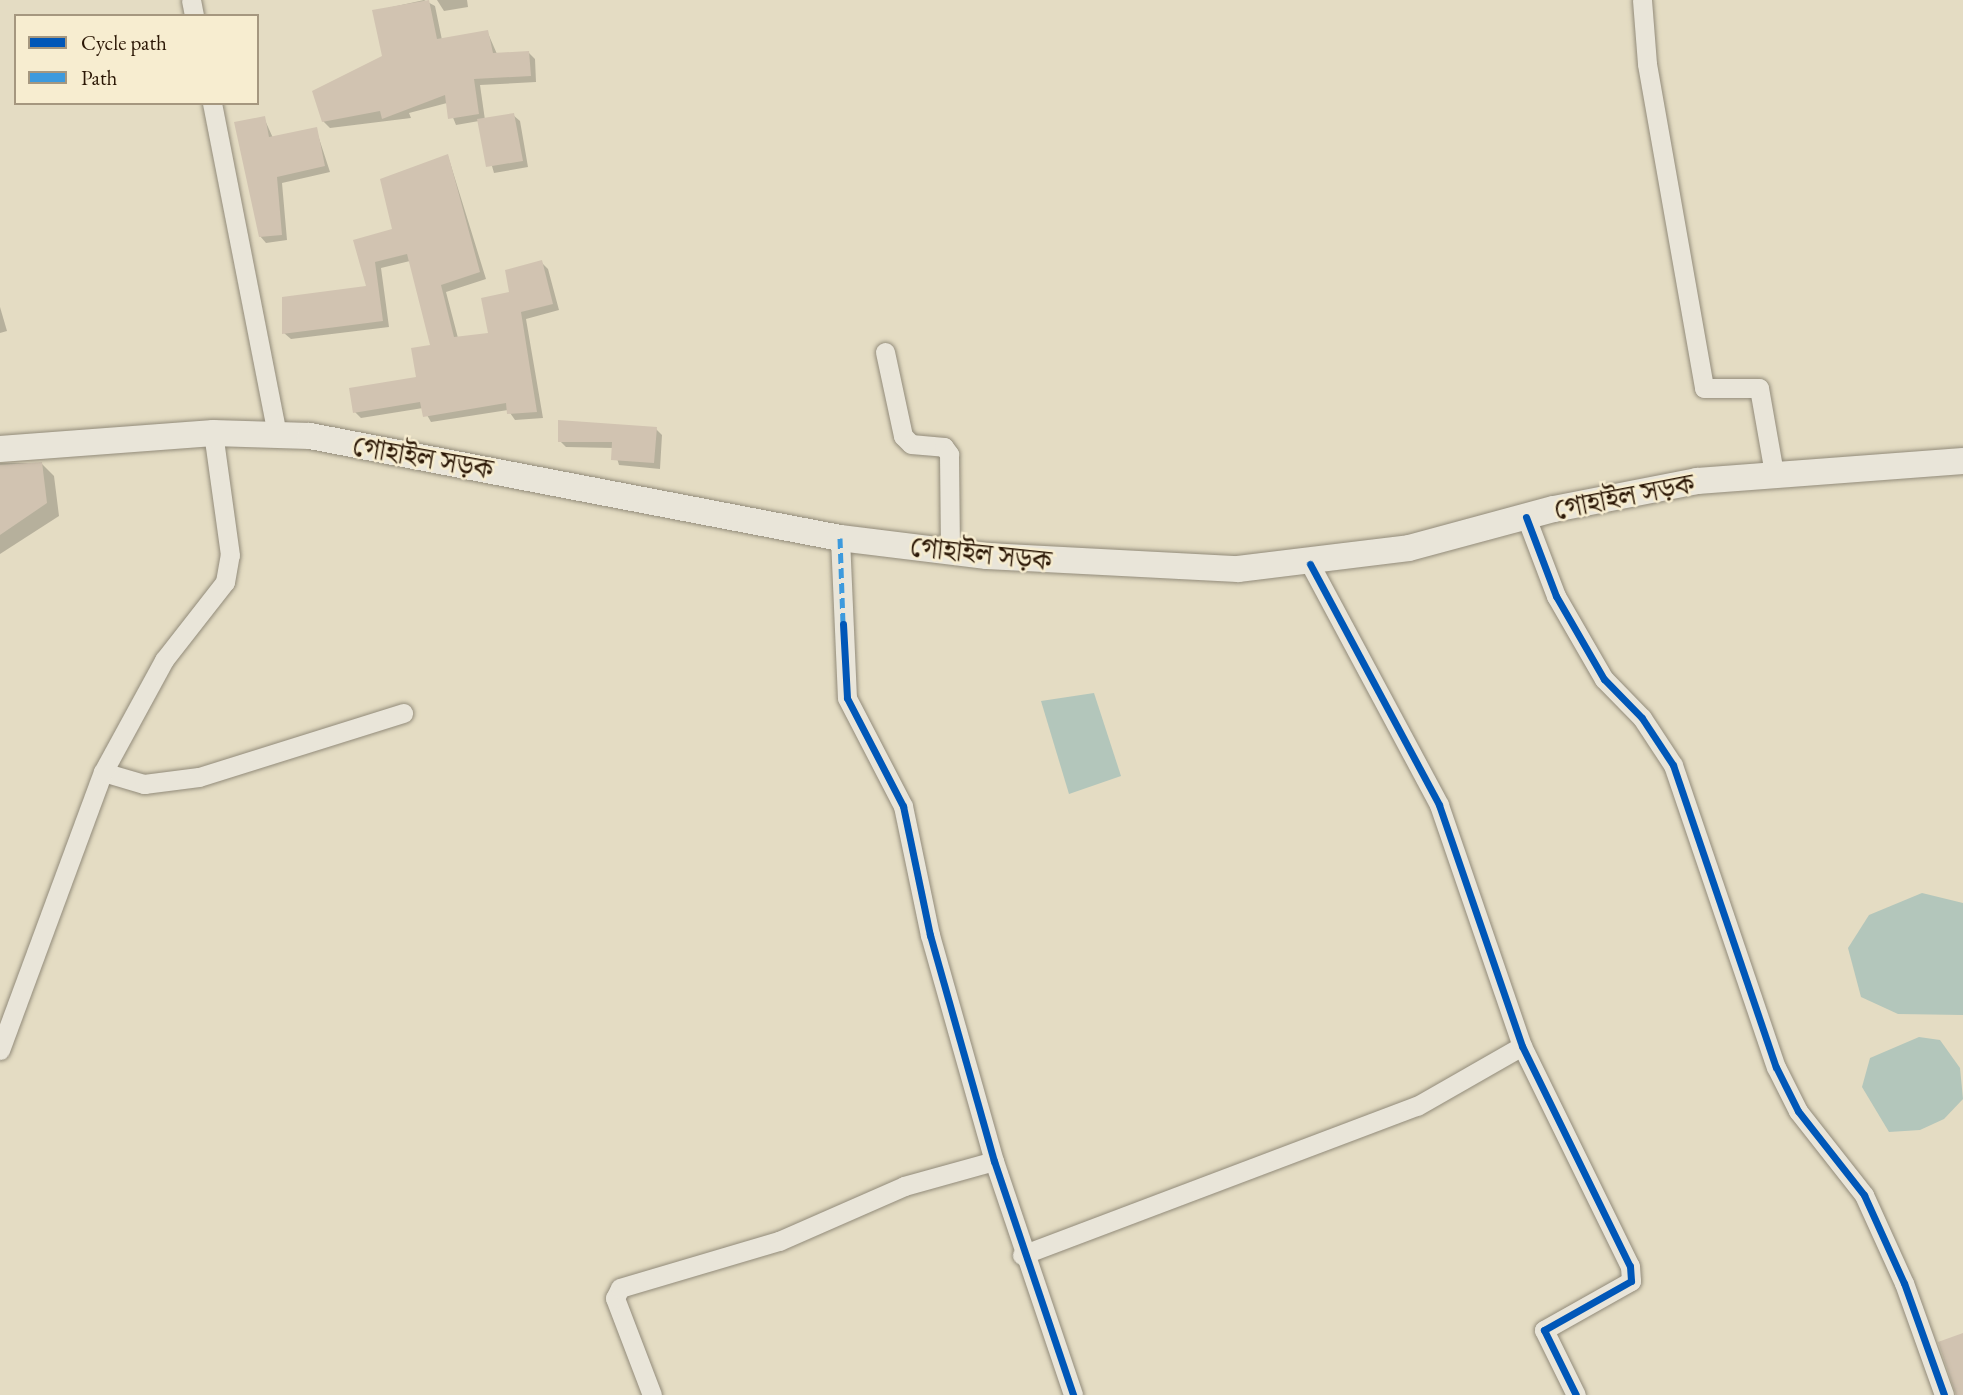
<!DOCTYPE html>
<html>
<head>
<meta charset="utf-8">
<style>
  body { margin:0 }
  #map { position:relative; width:1963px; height:1395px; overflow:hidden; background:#e4dcc3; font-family:"EB Garamond","Noto Serif Bengali",serif }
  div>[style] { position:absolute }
  .water>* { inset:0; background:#b3c6bb }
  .shadow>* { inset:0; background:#0003 }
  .building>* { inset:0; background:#d1c3b1 }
  .roads { filter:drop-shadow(0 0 2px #928b7a) drop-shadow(0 0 2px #928b7a) }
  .street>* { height:19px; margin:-9.5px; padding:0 9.5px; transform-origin:9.5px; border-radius:9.5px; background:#e9e5d9 }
  .secondary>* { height:26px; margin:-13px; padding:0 13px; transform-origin:13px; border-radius:13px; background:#e9e5d9 }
  .quiet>* { height:5px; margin-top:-2.5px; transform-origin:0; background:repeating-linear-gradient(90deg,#3d9add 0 10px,transparent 0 15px) }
  .cycleway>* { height:7px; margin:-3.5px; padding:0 3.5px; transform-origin:3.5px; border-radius:3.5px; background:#0057b8 }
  span { translate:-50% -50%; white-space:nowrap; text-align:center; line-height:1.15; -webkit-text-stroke:5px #f7edd0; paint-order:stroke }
  .street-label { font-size:28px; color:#2b1705 }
  .legend { position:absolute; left:14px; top:14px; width:245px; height:91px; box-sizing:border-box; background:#f7edd0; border:2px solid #a5977f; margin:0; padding:9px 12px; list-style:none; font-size:21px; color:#2b1705 }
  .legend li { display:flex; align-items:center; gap:14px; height:35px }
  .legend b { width:35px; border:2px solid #a5977f }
</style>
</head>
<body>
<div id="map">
  <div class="water">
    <i style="clip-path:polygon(1094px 693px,1121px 776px,1069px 794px,1041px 701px)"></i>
    <i style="clip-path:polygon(1922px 893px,1963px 903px,1963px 1015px,1898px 1014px,1861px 997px,1848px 948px,1869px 915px)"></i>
    <i style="clip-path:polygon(1919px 1037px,1940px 1040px,1960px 1068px,1963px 1099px,1944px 1119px,1920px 1130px,1889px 1132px,1862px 1087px,1870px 1058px)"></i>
  </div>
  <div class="shadow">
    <i style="clip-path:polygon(424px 0,435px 6px,442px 40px,487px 31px,497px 54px,529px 53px,535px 59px,536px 82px,480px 85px,485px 120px,513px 115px,520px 121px,528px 167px,494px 173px,479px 121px,456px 125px,447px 103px,409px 113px,411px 118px,330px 128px,323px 121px,384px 57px,374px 11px)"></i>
    <i style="clip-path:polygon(437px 0,467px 0,468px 7px,444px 11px)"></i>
    <i style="clip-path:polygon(264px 118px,273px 138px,316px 129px,330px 172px,282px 183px,287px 240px,266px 243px,260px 236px)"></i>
    <i style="clip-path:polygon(448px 156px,486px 279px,446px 292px,458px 338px,490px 335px,511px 293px,541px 262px,548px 269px,559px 310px,526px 319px,543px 418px,515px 420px,508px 410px,431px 422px,423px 408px,361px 418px,355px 412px,418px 378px,433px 346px,410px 261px,381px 268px,389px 327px,291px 339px,284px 333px,368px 287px,355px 241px,394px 231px)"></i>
    <i style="clip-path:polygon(0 307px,7px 331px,0 333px)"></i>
    <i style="clip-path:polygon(656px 429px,662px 435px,660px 469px,619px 465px,614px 448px,566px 447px,560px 441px)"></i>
    <i style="clip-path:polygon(0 463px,41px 463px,54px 476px,59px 516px,0 554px)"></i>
  </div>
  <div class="building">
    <i style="clip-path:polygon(429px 0,437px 39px,488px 30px,493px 53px,529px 51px,531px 76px,474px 79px,479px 114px,448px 119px,445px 95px,382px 119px,380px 111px,322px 122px,312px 91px,382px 56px,372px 10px)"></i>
    <i style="clip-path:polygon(514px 113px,523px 161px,486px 167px,477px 119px)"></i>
    <i style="clip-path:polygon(265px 116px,269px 137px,317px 127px,325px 166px,277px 177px,282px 235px,259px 237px,234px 122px)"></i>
    <i style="clip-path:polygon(448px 154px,480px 272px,441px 285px,454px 337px,488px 333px,481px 298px,509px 292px,505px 270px,542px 260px,553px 304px,521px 312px,537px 412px,507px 414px,506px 403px,423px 417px,420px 402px,353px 413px,349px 388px,416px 377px,411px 348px,430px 345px,407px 254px,375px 262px,383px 321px,282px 334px,282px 297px,366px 286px,353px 240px,392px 229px,380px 179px)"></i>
    <i style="clip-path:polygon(558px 420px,657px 427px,654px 463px,611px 460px,612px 442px,558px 442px)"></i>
    <i style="clip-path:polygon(42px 462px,47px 503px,0 535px,0 465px)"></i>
    <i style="clip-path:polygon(1963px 1333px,1963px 1395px,1956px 1395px,1938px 1342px)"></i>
  </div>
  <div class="roads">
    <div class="street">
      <i style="left:191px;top:0;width:16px;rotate:79deg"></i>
      <i style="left:1642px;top:0;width:64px;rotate:85.5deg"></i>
      <i style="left:1647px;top:64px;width:329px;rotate:80deg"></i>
      <i style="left:1704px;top:388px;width:55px"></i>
      <i style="left:1759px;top:388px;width:86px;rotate:80deg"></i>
      <i style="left:212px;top:103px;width:338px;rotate:78.9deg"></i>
      <i style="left:885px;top:352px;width:86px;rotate:77.9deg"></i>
      <i style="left:903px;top:436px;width:11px;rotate:45deg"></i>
      <i style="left:911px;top:444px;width:33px;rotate:5deg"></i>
      <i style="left:944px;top:447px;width:9px;rotate:54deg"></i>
      <i style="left:949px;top:454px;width:98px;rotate:89.4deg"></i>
      <i style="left:1526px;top:517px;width:85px;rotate:69.2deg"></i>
      <i style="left:1556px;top:596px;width:96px;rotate:60deg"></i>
      <i style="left:1604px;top:679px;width:54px;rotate:45.7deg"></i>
      <i style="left:1642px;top:718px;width:56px;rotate:56.6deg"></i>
      <i style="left:1673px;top:765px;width:319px;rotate:71.2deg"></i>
      <i style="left:1776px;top:1067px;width:49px;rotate:63.4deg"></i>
      <i style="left:1798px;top:1111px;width:107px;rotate:51.8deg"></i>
      <i style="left:1864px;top:1195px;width:97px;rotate:65.6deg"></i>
      <i style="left:1904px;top:1283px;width:119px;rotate:70.3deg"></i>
      <i style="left:840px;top:538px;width:160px;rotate:87.5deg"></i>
      <i style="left:847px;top:698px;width:122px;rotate:62.6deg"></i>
      <i style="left:903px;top:806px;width:132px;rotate:78.2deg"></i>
      <i style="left:930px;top:935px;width:235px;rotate:74.2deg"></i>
      <i style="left:994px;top:1161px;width:247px;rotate:71.3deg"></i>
      <i style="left:1310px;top:564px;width:273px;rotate:61.8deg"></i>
      <i style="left:1439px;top:805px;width:255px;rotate:71deg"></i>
      <i style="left:1522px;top:1046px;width:245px;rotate:63.9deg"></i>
      <i style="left:1630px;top:1266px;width:15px;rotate:86deg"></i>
      <i style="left:1631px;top:1281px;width:100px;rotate:150.6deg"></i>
      <i style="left:1544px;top:1330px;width:72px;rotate:63.8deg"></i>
      <i style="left:103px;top:772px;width:43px;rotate:16.3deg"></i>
      <i style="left:144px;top:784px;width:55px;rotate:-7.3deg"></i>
      <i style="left:199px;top:777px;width:214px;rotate:-17.4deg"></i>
      <i style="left:0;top:1050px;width:296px;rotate:-69.7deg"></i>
      <i style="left:103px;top:772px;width:128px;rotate:-61.4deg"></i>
      <i style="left:164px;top:660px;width:99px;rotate:-52deg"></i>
      <i style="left:225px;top:582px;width:27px;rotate:-80deg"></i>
      <i style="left:230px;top:555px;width:123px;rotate:-97.9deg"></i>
      <i style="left:1022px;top:1255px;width:422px;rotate:-20.7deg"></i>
      <i style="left:1417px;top:1106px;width:121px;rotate:-29.7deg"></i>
      <i style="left:652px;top:1395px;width:104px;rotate:-110.9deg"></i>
      <i style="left:615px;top:1298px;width:11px;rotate:-63deg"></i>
      <i style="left:620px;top:1288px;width:166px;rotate:-16.5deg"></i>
      <i style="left:779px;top:1241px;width:137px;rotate:-23.7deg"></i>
      <i style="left:904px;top:1186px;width:93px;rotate:-15.5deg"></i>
    </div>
    <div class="secondary">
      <i style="left:0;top:449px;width:214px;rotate:-4.3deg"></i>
      <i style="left:213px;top:433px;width:97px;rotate:1.8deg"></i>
      <i style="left:310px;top:436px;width:540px;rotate:10.89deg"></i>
      <i style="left:840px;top:538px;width:148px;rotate:7deg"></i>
      <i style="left:987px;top:556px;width:251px;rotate:3deg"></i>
      <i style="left:1238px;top:569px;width:172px;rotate:-7deg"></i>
      <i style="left:1409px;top:548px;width:150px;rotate:-15.1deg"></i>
      <i style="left:1554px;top:509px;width:146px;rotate:-11.1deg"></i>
      <i style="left:1697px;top:481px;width:267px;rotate:-4.3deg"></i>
    </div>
  </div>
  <div class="quiet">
    <i style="left:840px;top:538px;width:86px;rotate:88deg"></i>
  </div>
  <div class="cycleway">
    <i style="left:1526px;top:517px;width:85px;rotate:69.2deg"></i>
    <i style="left:1556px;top:596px;width:96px;rotate:60deg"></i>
    <i style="left:1604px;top:679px;width:54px;rotate:45.7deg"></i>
    <i style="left:1642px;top:718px;width:56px;rotate:56.6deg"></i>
    <i style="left:1673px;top:765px;width:319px;rotate:71.2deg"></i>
    <i style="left:1776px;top:1067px;width:49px;rotate:63.4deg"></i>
    <i style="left:1798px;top:1111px;width:107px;rotate:51.8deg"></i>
    <i style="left:1864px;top:1195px;width:97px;rotate:65.6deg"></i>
    <i style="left:1904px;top:1283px;width:119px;rotate:70.3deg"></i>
    <i style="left:1310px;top:564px;width:273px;rotate:61.8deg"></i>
    <i style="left:1439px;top:805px;width:255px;rotate:71deg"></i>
    <i style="left:1522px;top:1046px;width:245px;rotate:63.9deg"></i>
    <i style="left:1630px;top:1266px;width:15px;rotate:86deg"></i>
    <i style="left:1631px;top:1281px;width:100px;rotate:150.6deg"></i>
    <i style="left:1544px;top:1330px;width:72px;rotate:63.8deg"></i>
    <i style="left:843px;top:624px;width:74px;rotate:86.9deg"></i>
    <i style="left:847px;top:698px;width:122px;rotate:62.6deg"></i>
    <i style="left:903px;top:806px;width:132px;rotate:78.2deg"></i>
    <i style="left:930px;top:935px;width:235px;rotate:74.2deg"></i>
    <i style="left:994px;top:1161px;width:247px;rotate:71.3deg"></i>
  </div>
  <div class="street-label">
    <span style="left:423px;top:457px;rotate:10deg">গোহাইল সড়ক</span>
    <span style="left:1624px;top:496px;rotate:-11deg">গোহাইল সড়ক</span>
    <span style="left:981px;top:553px;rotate:6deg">গোহাইল সড়ক</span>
  </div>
  <ul class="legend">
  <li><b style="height:9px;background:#0057b8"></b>Cycle path</li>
  <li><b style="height:9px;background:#3d9add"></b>Path</li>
  </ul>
</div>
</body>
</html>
